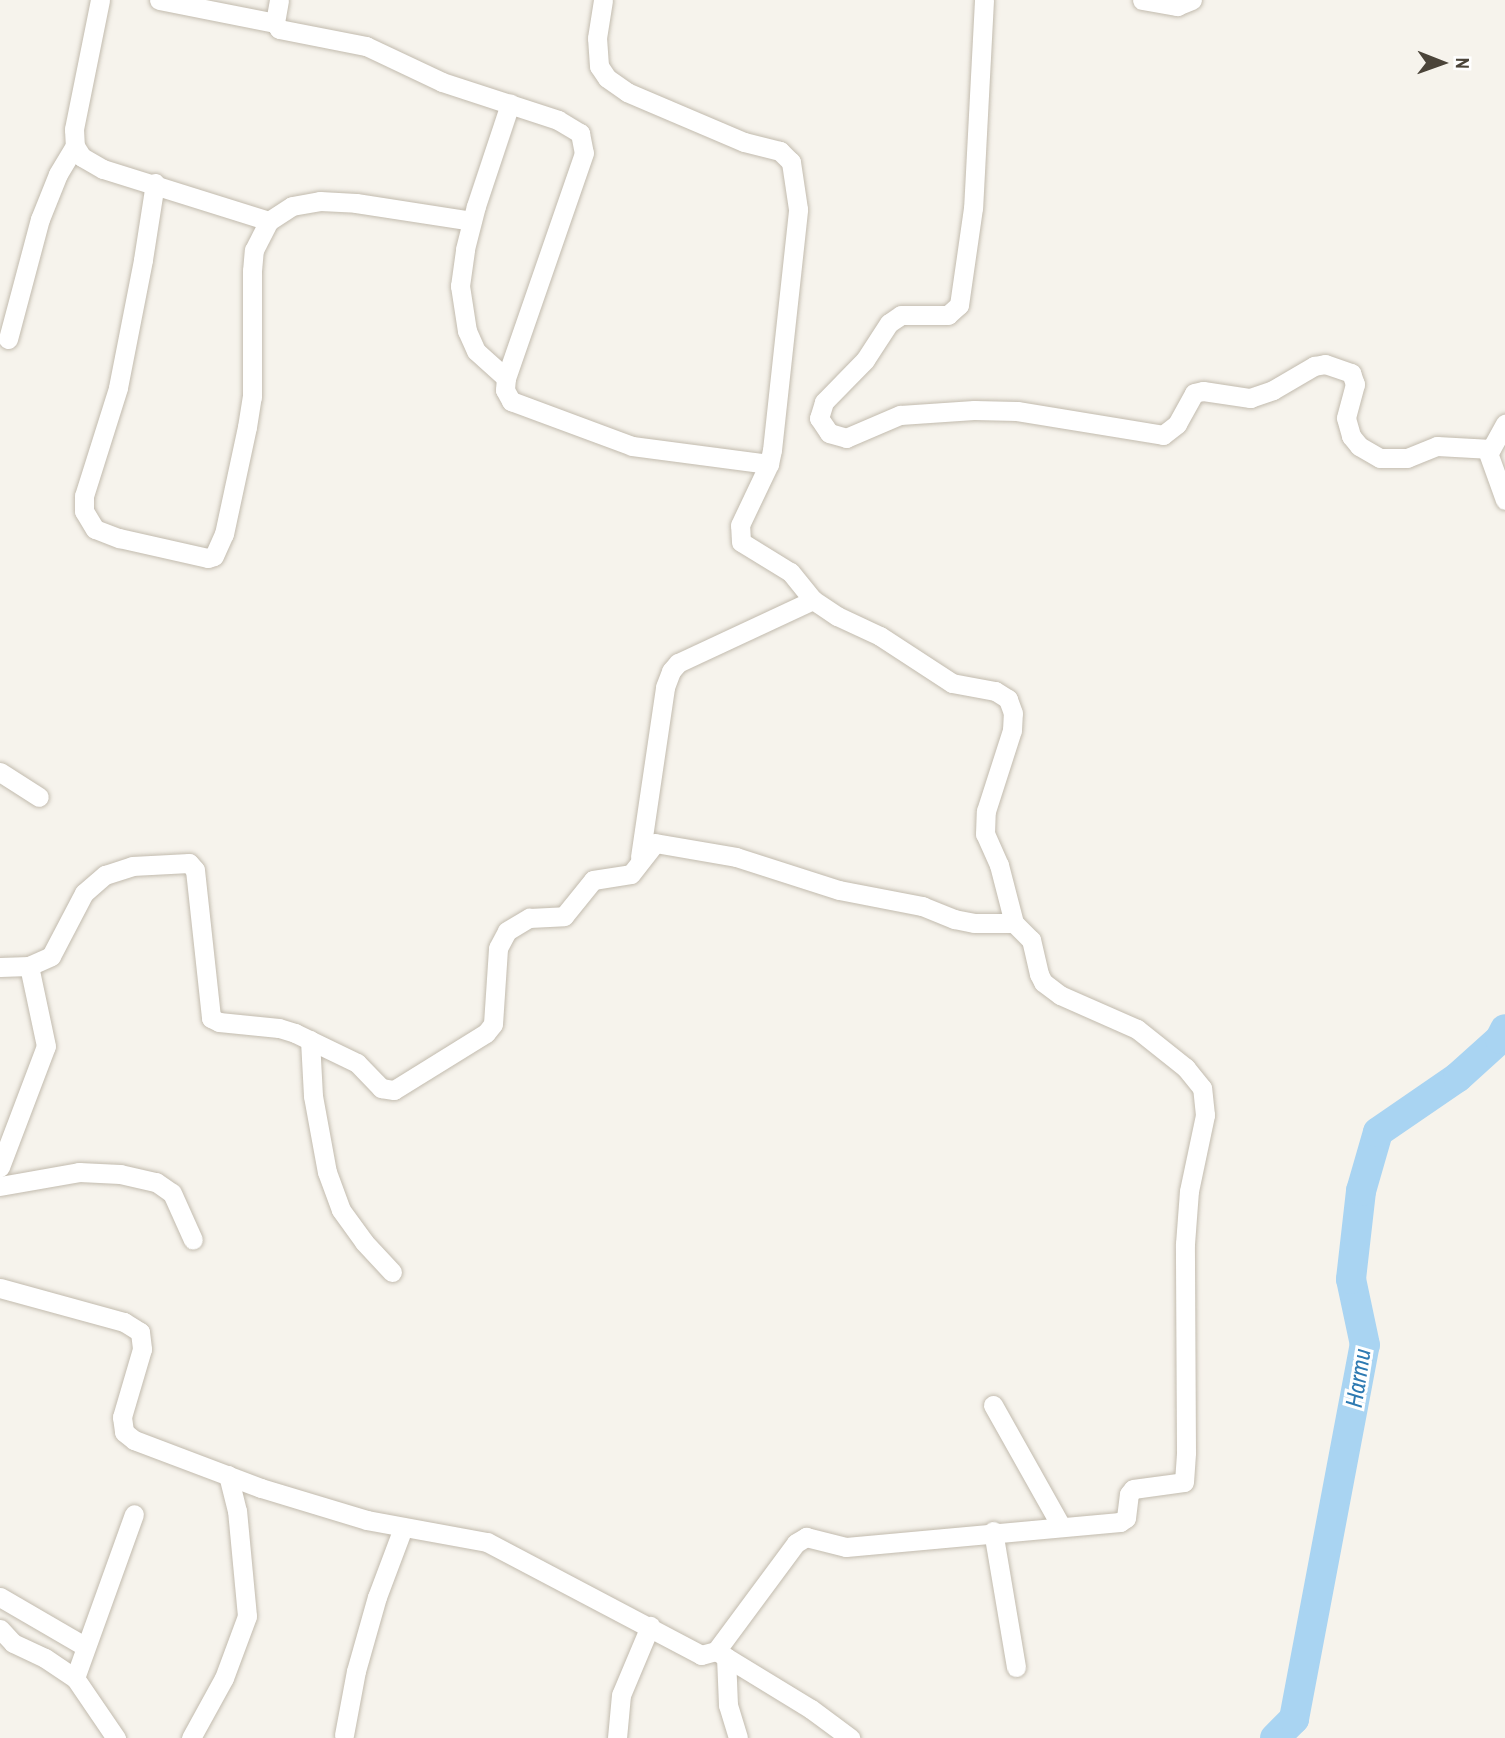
<!DOCTYPE html>
<html>
<head>
<meta charset="utf-8">
<style>
  body { margin:0 }
  #map { position:relative; width:1505px; height:1738px; overflow:hidden; background:#f6f3ec; font-family:"Archivo Narrow",sans-serif }
  div>[style] { position:absolute }
  .river>* { height:30px; margin:-15px; padding:0 15px; transform-origin:15px; border-radius:15px; background:#a9d4f2 }
  .roads { filter:drop-shadow(0 0 2px #c2bbae) drop-shadow(0 0 2px #c2bbae) }
  .street>* { height:19px; margin:-9.5px; padding:0 9.5px; transform-origin:9.5px; border-radius:9.5px; background:#fff }
  span { translate:-50% -50%; white-space:nowrap; text-align:center; line-height:1.15; -webkit-text-stroke:6px #fff; paint-order:stroke }
  .water-label { font-size:24px; color:#2e7ab2; font-style:italic }
  .north { position:absolute; left:1407px; top:28px; width:70px; height:70px; -webkit-text-stroke:5px #fff; paint-order:stroke; rotate:91deg; font-size:19px; font-weight:700; line-height:28px; text-align:center; color:#4b4439 }
  .north::after { content:''; display:block; margin:auto; width:24px; height:32px; background:#4b4439; clip-path:polygon(50% 0,100% 100%,50% 72%,0 100%) }
</style>
</head>
<body>
<div id="map">
  <div class="river">
    <i style="left:1275px;top:1738px;width:27px;rotate:-45deg"></i>
    <i style="left:1294px;top:1719px;width:381px;rotate:-79.3deg"></i>
    <i style="left:1365px;top:1345px;width:67px;rotate:-102deg"></i>
    <i style="left:1351px;top:1279px;width:89px;rotate:-83.5deg"></i>
    <i style="left:1361px;top:1191px;width:61px;rotate:-73.9deg"></i>
    <i style="left:1378px;top:1132px;width:97px;rotate:-34.5deg"></i>
    <i style="left:1458px;top:1077px;width:57px;rotate:-42.1deg"></i>
    <i style="left:1500px;top:1039px;width:11px;rotate:-63deg"></i>
  </div>
  <div class="roads">
    <div class="street">
      <i style="left:100px;top:0;width:132px;rotate:101.4deg"></i>
      <i style="left:74px;top:129px;width:17px;rotate:87deg"></i>
      <i style="left:75px;top:146px;width:13px;rotate:58deg"></i>
      <i style="left:82px;top:157px;width:24px;rotate:30deg"></i>
      <i style="left:103px;top:169px;width:174px;rotate:17.4deg"></i>
      <i style="left:159px;top:0;width:118px;rotate:11.2deg"></i>
      <i style="left:279px;top:0;width:23px;rotate:100deg"></i>
      <i style="left:275px;top:23px;width:7px;rotate:56deg"></i>
      <i style="left:279px;top:29px;width:89px;rotate:11.1deg"></i>
      <i style="left:366px;top:46px;width:84px;rotate:25.3deg"></i>
      <i style="left:442px;top:82px;width:122px;rotate:18.1deg"></i>
      <i style="left:558px;top:120px;width:26px;rotate:31deg"></i>
      <i style="left:580px;top:133px;width:20px;rotate:79deg"></i>
      <i style="left:584px;top:153px;width:238px;rotate:109.1deg"></i>
      <i style="left:506px;top:378px;width:12px;rotate:95deg"></i>
      <i style="left:505px;top:390px;width:13px;rotate:61deg"></i>
      <i style="left:511px;top:401px;width:129px;rotate:20.4deg"></i>
      <i style="left:632px;top:446px;width:138px;rotate:7.5deg"></i>
      <i style="left:984px;top:0;width:208px;rotate:93deg"></i>
      <i style="left:973px;top:208px;width:98px;rotate:98.2deg"></i>
      <i style="left:959px;top:305px;width:15px;rotate:138deg"></i>
      <i style="left:948px;top:315px;width:47px;rotate:180deg"></i>
      <i style="left:901px;top:315px;width:14px;rotate:146deg"></i>
      <i style="left:889px;top:323px;width:44px;rotate:123deg"></i>
      <i style="left:865px;top:360px;width:59px;rotate:134.3deg"></i>
      <i style="left:824px;top:402px;width:17px;rotate:107deg"></i>
      <i style="left:819px;top:418px;width:18px;rotate:56deg"></i>
      <i style="left:829px;top:433px;width:18px;rotate:16deg"></i>
      <i style="left:846px;top:438px;width:59px;rotate:-23.1deg"></i>
      <i style="left:900px;top:415px;width:74px;rotate:-3.9deg"></i>
      <i style="left:974px;top:410px;width:43px;rotate:1.3deg"></i>
      <i style="left:1017px;top:411px;width:148px;rotate:9.3deg"></i>
      <i style="left:1163px;top:435px;width:18px;rotate:-38deg"></i>
      <i style="left:1177px;top:424px;width:35px;rotate:-61deg"></i>
      <i style="left:1194px;top:393px;width:9px;rotate:-13deg"></i>
      <i style="left:1203px;top:391px;width:48px;rotate:8.5deg"></i>
      <i style="left:1250px;top:398px;width:24px;rotate:-19deg"></i>
      <i style="left:1273px;top:390px;width:48px;rotate:-30.3deg"></i>
      <i style="left:1314px;top:366px;width:11px;rotate:-10deg"></i>
      <i style="left:1325px;top:364px;width:28px;rotate:19deg"></i>
      <i style="left:1351px;top:373px;width:12px;rotate:70deg"></i>
      <i style="left:1355px;top:384px;width:35px;rotate:105deg"></i>
      <i style="left:1346px;top:418px;width:19px;rotate:74deg"></i>
      <i style="left:1351px;top:436px;width:13px;rotate:51deg"></i>
      <i style="left:1359px;top:446px;width:24px;rotate:30deg"></i>
      <i style="left:1380px;top:458px;width:27px"></i>
      <i style="left:1407px;top:458px;width:32px;rotate:-22deg"></i>
      <i style="left:1437px;top:446px;width:54px;rotate:3.2deg"></i>
      <i style="left:1491px;top:449px;width:29px;rotate:-61deg"></i>
      <i style="left:1142px;top:0;width:36px;rotate:10deg"></i>
      <i style="left:1177px;top:6px;width:16px;rotate:-22deg"></i>
      <i style="left:155px;top:183px;width:78px;rotate:98.9deg"></i>
      <i style="left:143px;top:260px;width:130px;rotate:101.1deg"></i>
      <i style="left:118px;top:388px;width:113px;rotate:107.5deg"></i>
      <i style="left:84px;top:496px;width:15px;rotate:90deg"></i>
      <i style="left:84px;top:511px;width:21px;rotate:59deg"></i>
      <i style="left:95px;top:529px;width:26px;rotate:21deg"></i>
      <i style="left:119px;top:538px;width:91px;rotate:12.7deg"></i>
      <i style="left:208px;top:558px;width:6px;rotate:-18deg"></i>
      <i style="left:214px;top:556px;width:24px;rotate:-66deg"></i>
      <i style="left:224px;top:534px;width:109px;rotate:-77.9deg"></i>
      <i style="left:247px;top:427px;width:30px;rotate:-81deg"></i>
      <i style="left:252px;top:397px;width:126px;rotate:-90deg"></i>
      <i style="left:252px;top:271px;width:21px;rotate:-85deg"></i>
      <i style="left:254px;top:250px;width:33px;rotate:-63deg"></i>
      <i style="left:269px;top:221px;width:27px;rotate:-33deg"></i>
      <i style="left:292px;top:206px;width:28px;rotate:-10deg"></i>
      <i style="left:320px;top:201px;width:36px;rotate:3deg"></i>
      <i style="left:356px;top:203px;width:117px;rotate:8.8deg"></i>
      <i style="left:8px;top:339px;width:124px;rotate:-75.1deg"></i>
      <i style="left:40px;top:219px;width:48px;rotate:-68.2deg"></i>
      <i style="left:58px;top:174px;width:33px;rotate:-59deg"></i>
      <i style="left:506px;top:378px;width:40px;rotate:-138deg"></i>
      <i style="left:476px;top:351px;width:22px;rotate:-114deg"></i>
      <i style="left:467px;top:331px;width:46px;rotate:-98.8deg"></i>
      <i style="left:460px;top:286px;width:37px;rotate:-82deg"></i>
      <i style="left:465px;top:249px;width:44px;rotate:-75.7deg"></i>
      <i style="left:476px;top:206px;width:108px;rotate:-71.6deg"></i>
      <i style="left:1487px;top:450px;width:53px;rotate:70.2deg"></i>
      <i style="left:0;top:772px;width:46px;rotate:32.7deg"></i>
      <i style="left:640px;top:857px;width:172px;rotate:-81.6deg"></i>
      <i style="left:665px;top:687px;width:17px;rotate:-69deg"></i>
      <i style="left:671px;top:671px;width:11px;rotate:-49deg"></i>
      <i style="left:678px;top:663px;width:149px;rotate:-25deg"></i>
      <i style="left:0;top:967px;width:29px;rotate:-2deg"></i>
      <i style="left:29px;top:966px;width:24px;rotate:-24deg"></i>
      <i style="left:51px;top:956px;width:71px;rotate:-62.4deg"></i>
      <i style="left:84px;top:893px;width:28px;rotate:-41deg"></i>
      <i style="left:105px;top:875px;width:28px;rotate:-18deg"></i>
      <i style="left:132px;top:866px;width:57px;rotate:-3deg"></i>
      <i style="left:189px;top:863px;width:9px;rotate:49deg"></i>
      <i style="left:195px;top:870px;width:149px;rotate:83.8deg"></i>
      <i style="left:211px;top:1018px;width:9px;rotate:27deg"></i>
      <i style="left:219px;top:1022px;width:60px;rotate:5.7deg"></i>
      <i style="left:279px;top:1028px;width:17px;rotate:17deg"></i>
      <i style="left:295px;top:1033px;width:69px;rotate:25.8deg"></i>
      <i style="left:357px;top:1063px;width:35px;rotate:46deg"></i>
      <i style="left:381px;top:1088px;width:13px;rotate:9deg"></i>
      <i style="left:394px;top:1090px;width:108px;rotate:-31.8deg"></i>
      <i style="left:486px;top:1033px;width:11px;rotate:-52deg"></i>
      <i style="left:493px;top:1024px;width:76px;rotate:-86.2deg"></i>
      <i style="left:498px;top:948px;width:19px;rotate:-62deg"></i>
      <i style="left:507px;top:931px;width:26px;rotate:-31deg"></i>
      <i style="left:529px;top:918px;width:35px;rotate:-3deg"></i>
      <i style="left:564px;top:916px;width:46px;rotate:-51.1deg"></i>
      <i style="left:593px;top:880px;width:38px;rotate:-9deg"></i>
      <i style="left:631px;top:874px;width:39px;rotate:-52deg"></i>
      <i style="left:655px;top:843px;width:82px;rotate:9.8deg"></i>
      <i style="left:736px;top:857px;width:108px;rotate:17.8deg"></i>
      <i style="left:839px;top:890px;width:85px;rotate:10.9deg"></i>
      <i style="left:922px;top:906px;width:35px;rotate:22deg"></i>
      <i style="left:954px;top:919px;width:20px;rotate:11deg"></i>
      <i style="left:974px;top:923px;width:40px"></i>
      <i style="left:310px;top:1040px;width:56px;rotate:86.9deg"></i>
      <i style="left:313px;top:1096px;width:77px;rotate:79.6deg"></i>
      <i style="left:327px;top:1172px;width:40px;rotate:69.8deg"></i>
      <i style="left:341px;top:1210px;width:39px;rotate:54deg"></i>
      <i style="left:364px;top:1242px;width:41px;rotate:47deg"></i>
      <i style="left:0;top:1167px;width:129px;rotate:-69.2deg"></i>
      <i style="left:46px;top:1046px;width:82px;rotate:-102deg"></i>
      <i style="left:0;top:1186px;width:80px;rotate:-10deg"></i>
      <i style="left:79px;top:1172px;width:41px;rotate:2.8deg"></i>
      <i style="left:120px;top:1174px;width:37px;rotate:13deg"></i>
      <i style="left:156px;top:1182px;width:19px;rotate:35deg"></i>
      <i style="left:172px;top:1193px;width:51px;rotate:65.9deg"></i>
      <i style="left:0;top:1288px;width:129px;rotate:15.3deg"></i>
      <i style="left:124px;top:1322px;width:19px;rotate:32deg"></i>
      <i style="left:140px;top:1332px;width:17px;rotate:83deg"></i>
      <i style="left:142px;top:1349px;width:71px;rotate:106.4deg"></i>
      <i style="left:122px;top:1417px;width:15px;rotate:82deg"></i>
      <i style="left:124px;top:1432px;width:13px;rotate:39deg"></i>
      <i style="left:134px;top:1440px;width:136px;rotate:20.7deg"></i>
      <i style="left:261px;top:1488px;width:111px;rotate:16.8deg"></i>
      <i style="left:367px;top:1520px;width:122px;rotate:10.4deg"></i>
      <i style="left:487px;top:1542px;width:242px;rotate:27.8deg"></i>
      <i style="left:701px;top:1655px;width:16px;rotate:-15deg"></i>
      <i style="left:716px;top:1651px;width:134px;rotate:-53.5deg"></i>
      <i style="left:796px;top:1543px;width:12px;rotate:-31deg"></i>
      <i style="left:806px;top:1537px;width:41px;rotate:14deg"></i>
      <i style="left:846px;top:1547px;width:275px;rotate:-5.2deg"></i>
      <i style="left:1120px;top:1522px;width:7px;rotate:-34deg"></i>
      <i style="left:1126px;top:1518px;width:24px;rotate:-83deg"></i>
      <i style="left:1129px;top:1494px;width:6px;rotate:-51deg"></i>
      <i style="left:1133px;top:1489px;width:51px;rotate:-7.8deg"></i>
      <i style="left:1184px;top:1482px;width:30px;rotate:-86deg"></i>
      <i style="left:1186px;top:1452px;width:208px;rotate:-90.3deg"></i>
      <i style="left:1185px;top:1244px;width:53px;rotate:-85.7deg"></i>
      <i style="left:1189px;top:1191px;width:78px;rotate:-78.1deg"></i>
      <i style="left:1205px;top:1115px;width:27px;rotate:-96deg"></i>
      <i style="left:1202px;top:1088px;width:26px;rotate:-129deg"></i>
      <i style="left:1186px;top:1068px;width:63px;rotate:-141.5deg"></i>
      <i style="left:1137px;top:1029px;width:84px;rotate:-156.2deg"></i>
      <i style="left:1060px;top:995px;width:21px;rotate:-143deg"></i>
      <i style="left:1043px;top:982px;width:9px;rotate:-117deg"></i>
      <i style="left:1039px;top:974px;width:35px;rotate:-103deg"></i>
      <i style="left:1031px;top:940px;width:24px;rotate:-135deg"></i>
      <i style="left:1014px;top:923px;width:60px;rotate:-104.5deg"></i>
      <i style="left:999px;top:865px;width:34px;rotate:-114deg"></i>
      <i style="left:985px;top:834px;width:23px;rotate:-88deg"></i>
      <i style="left:986px;top:811px;width:85px;rotate:-72.2deg"></i>
      <i style="left:1012px;top:730px;width:17px;rotate:-87deg"></i>
      <i style="left:1013px;top:713px;width:15px;rotate:-110deg"></i>
      <i style="left:1008px;top:699px;width:15px;rotate:-148deg"></i>
      <i style="left:995px;top:691px;width:44px;rotate:-169.5deg"></i>
      <i style="left:952px;top:683px;width:86px;rotate:-146.9deg"></i>
      <i style="left:880px;top:636px;width:47px;rotate:-155.1deg"></i>
      <i style="left:837px;top:616px;width:29px;rotate:-146deg"></i>
      <i style="left:813px;top:600px;width:36px;rotate:-129deg"></i>
      <i style="left:790px;top:572px;width:57px;rotate:-148.5deg"></i>
      <i style="left:741px;top:542px;width:17px;rotate:-93deg"></i>
      <i style="left:740px;top:525px;width:68px;rotate:-64.6deg"></i>
      <i style="left:769px;top:464px;width:14px;rotate:-78deg"></i>
      <i style="left:772px;top:450px;width:242px;rotate:-83.8deg"></i>
      <i style="left:798px;top:209px;width:48px;rotate:-98.5deg"></i>
      <i style="left:791px;top:162px;width:16px;rotate:-135deg"></i>
      <i style="left:780px;top:151px;width:37px;rotate:-166deg"></i>
      <i style="left:744px;top:142px;width:127px;rotate:-156.9deg"></i>
      <i style="left:627px;top:92px;width:24px;rotate:-145deg"></i>
      <i style="left:607px;top:78px;width:14px;rotate:-124deg"></i>
      <i style="left:599px;top:66px;width:28px;rotate:-94deg"></i>
      <i style="left:597px;top:38px;width:38px;rotate:-81deg"></i>
      <i style="left:993px;top:1405px;width:139px;rotate:60.7deg"></i>
      <i style="left:993px;top:1531px;width:138px;rotate:80.4deg"></i>
      <i style="left:0;top:1597px;width:99px;rotate:30.2deg"></i>
      <i style="left:0;top:1629px;width:19px;rotate:47deg"></i>
      <i style="left:13px;top:1643px;width:35px;rotate:25deg"></i>
      <i style="left:45px;top:1658px;width:36px;rotate:34deg"></i>
      <i style="left:75px;top:1678px;width:73px;rotate:55.7deg"></i>
      <i style="left:716px;top:1651px;width:111px;rotate:31.4deg"></i>
      <i style="left:811px;top:1709px;width:49px;rotate:36.6deg"></i>
      <i style="left:726px;top:1657px;width:48px;rotate:87.6deg"></i>
      <i style="left:728px;top:1705px;width:34px;rotate:73deg"></i>
      <i style="left:75px;top:1678px;width:174px;rotate:-70.2deg"></i>
      <i style="left:344px;top:1735px;width:65px;rotate:-79.4deg"></i>
      <i style="left:356px;top:1671px;width:77px;rotate:-74.2deg"></i>
      <i style="left:377px;top:1597px;width:74px;rotate:-69.4deg"></i>
      <i style="left:191px;top:1738px;width:68px;rotate:-61.2deg"></i>
      <i style="left:224px;top:1678px;width:66px;rotate:-69.6deg"></i>
      <i style="left:247px;top:1616px;width:105px;rotate:-95.4deg"></i>
      <i style="left:237px;top:1511px;width:37px;rotate:-104deg"></i>
      <i style="left:617px;top:1738px;width:43px;rotate:-84.7deg"></i>
      <i style="left:621px;top:1695px;width:75px;rotate:-67.2deg"></i>
    </div>
  </div>
  <div class="water-label">
    <span style="left:1358px;top:1378px;rotate:-81deg">Harmu</span>
  </div>
  <div class="north">N</div>
</div>
</body>
</html>
